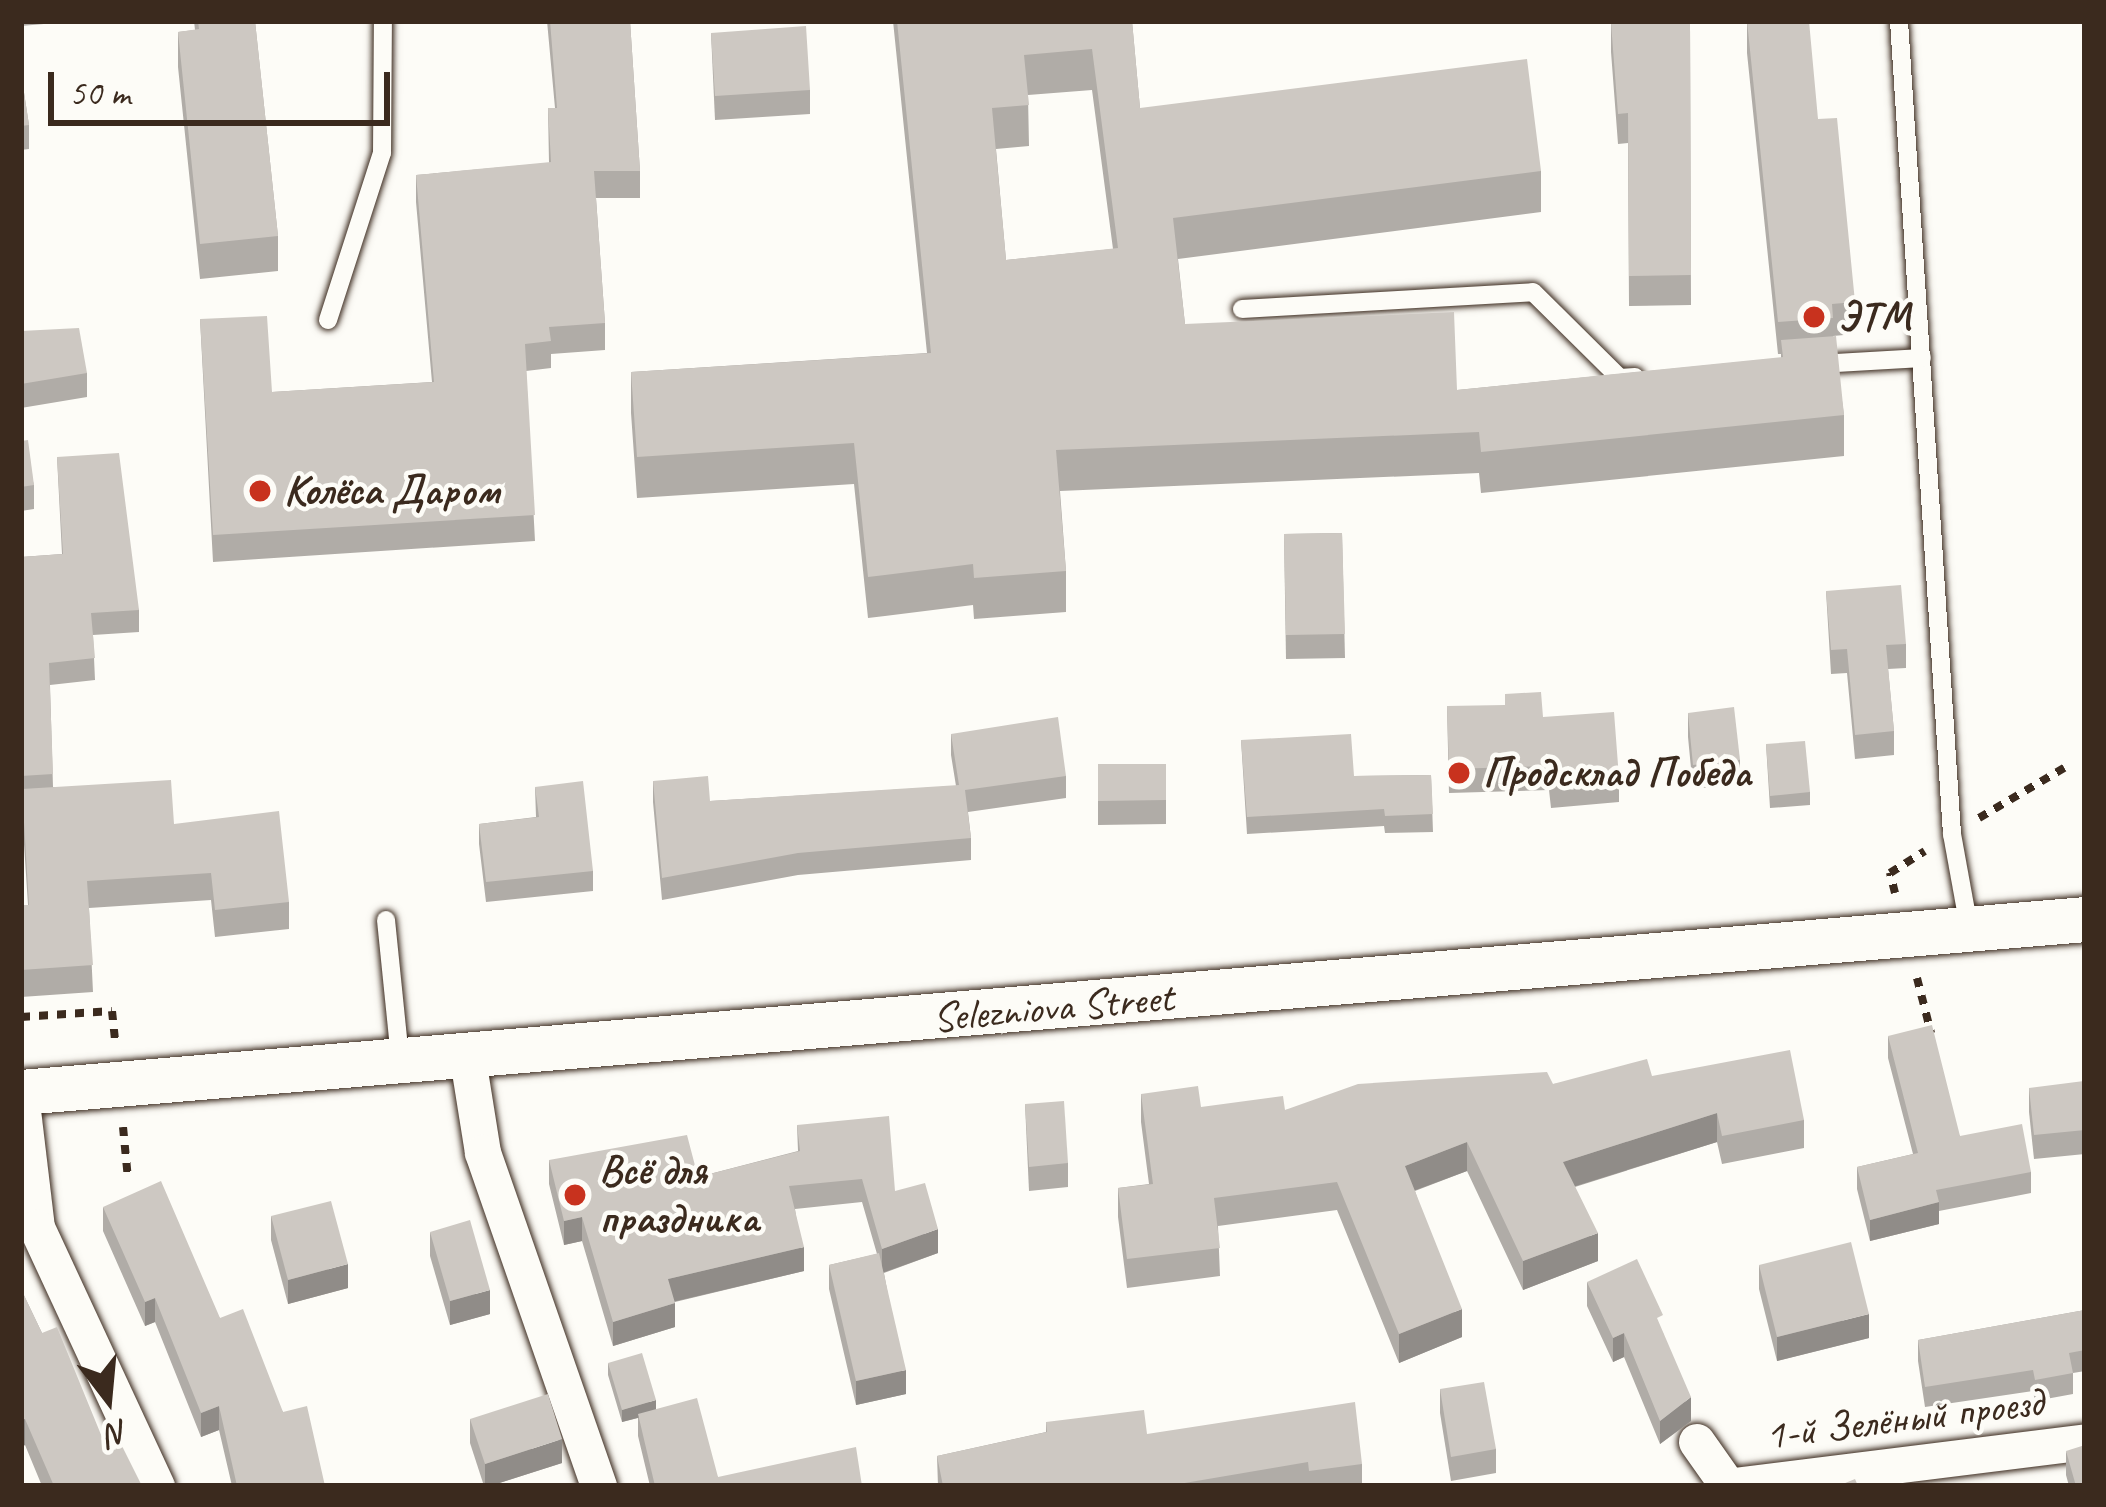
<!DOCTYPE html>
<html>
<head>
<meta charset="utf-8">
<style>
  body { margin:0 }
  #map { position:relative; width:2106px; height:1507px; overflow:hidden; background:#fdfcf7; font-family:Caveat,sans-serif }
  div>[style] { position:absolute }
  .path>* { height:8px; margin-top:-4px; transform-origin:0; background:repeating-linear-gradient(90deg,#3b2a1e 0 9px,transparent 0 18px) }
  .roads { filter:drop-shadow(0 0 3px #3b2a1e) drop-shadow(0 0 3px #3b2a1e) }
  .service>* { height:18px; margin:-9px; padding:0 9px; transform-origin:9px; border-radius:9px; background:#fdfcf7 }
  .minor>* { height:36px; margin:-18px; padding:0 18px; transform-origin:18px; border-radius:18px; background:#fdfcf7 }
  .tertiary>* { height:45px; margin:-22.5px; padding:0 22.5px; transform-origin:22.5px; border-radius:22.5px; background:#fdfcf7 }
  .wall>* { inset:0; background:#b0aca7 }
  .shaded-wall>* { inset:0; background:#908c88 }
  .building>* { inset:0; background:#cdc8c2 }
  .dots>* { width:33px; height:33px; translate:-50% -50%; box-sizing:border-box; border:6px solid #fdfcf7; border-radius:50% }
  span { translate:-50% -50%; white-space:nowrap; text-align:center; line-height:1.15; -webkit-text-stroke:9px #fdfcf7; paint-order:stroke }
  .poi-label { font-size:42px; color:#3b2a1e; font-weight:700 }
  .left { translate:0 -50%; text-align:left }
  .street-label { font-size:42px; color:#3b2a1e }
  .frame { position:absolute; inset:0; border:24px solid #3b2a1e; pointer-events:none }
  .north { position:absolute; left:48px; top:1339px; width:120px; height:120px; -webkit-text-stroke:9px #fdfcf7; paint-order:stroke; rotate:164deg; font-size:33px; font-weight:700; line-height:48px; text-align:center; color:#3b2a1e }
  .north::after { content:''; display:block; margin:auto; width:42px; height:54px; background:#3b2a1e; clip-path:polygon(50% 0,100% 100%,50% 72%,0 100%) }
  .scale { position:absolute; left:48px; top:72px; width:342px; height:54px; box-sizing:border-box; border:6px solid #3b2a1e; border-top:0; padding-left:15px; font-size:36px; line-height:42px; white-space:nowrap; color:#3b2a1e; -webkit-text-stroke:9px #fdfcf7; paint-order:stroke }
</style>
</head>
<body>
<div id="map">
  <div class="path">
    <i style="left:1979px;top:818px;width:99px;rotate:-30.5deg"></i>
    <i style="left:1895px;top:893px;width:21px;rotate:-104deg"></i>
    <i style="left:1890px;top:873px;width:41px;rotate:-32.2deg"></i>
    <i style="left:1917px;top:978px;width:57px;rotate:75.7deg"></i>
    <i style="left:21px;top:1017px;width:91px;rotate:-3.8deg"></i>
    <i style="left:112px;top:1011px;width:29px;rotate:84deg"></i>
    <i style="left:123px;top:1127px;width:52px;rotate:84.5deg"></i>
  </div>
  <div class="roads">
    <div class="service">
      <i style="left:1899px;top:21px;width:815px;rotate:86.27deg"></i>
      <i style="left:1952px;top:834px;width:96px;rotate:79.7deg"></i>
      <i style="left:1242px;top:309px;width:291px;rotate:-3.3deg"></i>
      <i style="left:1533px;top:292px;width:122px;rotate:44.7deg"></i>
      <i style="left:1620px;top:378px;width:15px;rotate:-4deg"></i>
      <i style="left:328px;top:320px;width:176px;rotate:-72.1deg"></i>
      <i style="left:382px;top:153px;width:132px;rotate:-89.6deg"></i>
      <i style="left:1819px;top:364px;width:103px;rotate:-3.3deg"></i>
      <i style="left:386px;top:920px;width:139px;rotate:84.2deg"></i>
    </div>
    <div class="minor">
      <i style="left:468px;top:1059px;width:95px;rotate:80.9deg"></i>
      <i style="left:483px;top:1153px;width:353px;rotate:70.8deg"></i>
      <i style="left:21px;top:1094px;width:135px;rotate:83.2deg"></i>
      <i style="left:37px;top:1228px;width:285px;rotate:65.1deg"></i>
      <i style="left:1697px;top:1442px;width:54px;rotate:54.8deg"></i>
      <i style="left:1734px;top:1486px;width:354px;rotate:-7.1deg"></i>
    </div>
    <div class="tertiary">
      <i style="left:21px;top:1092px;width:2071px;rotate:-4.79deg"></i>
    </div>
  </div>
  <div class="wall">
    <i style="clip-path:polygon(21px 21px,78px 21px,21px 26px)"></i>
    <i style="clip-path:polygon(194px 21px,255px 21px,278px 236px,278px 271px,200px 279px,178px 67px,178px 32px,195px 30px)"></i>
    <i style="clip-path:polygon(547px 21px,630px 21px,640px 171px,640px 198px,596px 198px,605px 323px,605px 350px,551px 354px,551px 368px,526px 371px,535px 541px,213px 562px,200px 319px,272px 392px,432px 382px,416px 202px,416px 175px,549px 163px,548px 108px,555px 108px)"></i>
    <i style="clip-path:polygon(evenodd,893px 21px,1132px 21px,1140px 108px,1541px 171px,1541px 212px,1178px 259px,1185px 324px,1457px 390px,1781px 358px,1781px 354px,1778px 354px,1747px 53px,1747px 21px,1818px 119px,1855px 302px,1855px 334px,1833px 336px,1844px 415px,1844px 456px,1481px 493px,1479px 473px,1060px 491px,1066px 571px,1066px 612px,974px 619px,973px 605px,868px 618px,854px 484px,637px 498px,631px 413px,631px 372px,927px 353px,893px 21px,1092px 90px,1113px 249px,1006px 260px,996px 149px,1029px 146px,1028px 95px,1092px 90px)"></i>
    <i style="clip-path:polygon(1690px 21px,1691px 305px,1629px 306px,1628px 143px,1618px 144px,1611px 52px,1611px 23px)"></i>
    <i style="clip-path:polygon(711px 33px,810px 90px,810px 114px,715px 120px)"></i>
    <i style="clip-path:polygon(21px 73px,29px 125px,29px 149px,21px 150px)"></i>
    <i style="clip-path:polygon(21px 331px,87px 373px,87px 397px,21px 408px)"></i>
    <i style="clip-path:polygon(21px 441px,34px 485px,34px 509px,21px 511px)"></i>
    <i style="clip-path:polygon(57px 457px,139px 610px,139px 632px,93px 635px,95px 680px,50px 685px,53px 787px,174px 824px,289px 902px,289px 929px,215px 937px,211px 900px,89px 908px,93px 992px,21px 997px,21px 905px,28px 905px,21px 799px,21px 557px,62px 554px)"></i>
    <i style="clip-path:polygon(1342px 533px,1345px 658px,1286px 659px,1284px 534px)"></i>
    <i style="clip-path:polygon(1826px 591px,1906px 644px,1906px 668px,1888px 669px,1894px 731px,1894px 755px,1855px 759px,1847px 673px,1831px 674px)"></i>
    <i style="clip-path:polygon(1447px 706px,1543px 717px,1619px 778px,1619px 802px,1551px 808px,1549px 790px,1449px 793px)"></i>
    <i style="clip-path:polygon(1688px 713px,1740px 760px,1740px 784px,1693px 789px,1688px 737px)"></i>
    <i style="clip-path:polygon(951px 734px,1066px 776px,1066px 798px,968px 812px,971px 838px,971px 860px,798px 875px,662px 900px,653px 802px,653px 781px,710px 801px,956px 786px,951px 755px)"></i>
    <i style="clip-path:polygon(1241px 740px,1354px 776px,1431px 775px,1433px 832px,1385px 833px,1384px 826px,1247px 834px)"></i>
    <i style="clip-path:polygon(1766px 744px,1810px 792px,1810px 805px,1770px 808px)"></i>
    <i style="clip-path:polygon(1098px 764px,1166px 764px,1166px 824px,1098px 825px)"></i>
    <i style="clip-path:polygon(535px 787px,593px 871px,593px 891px,486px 902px,479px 844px,479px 824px,536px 817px)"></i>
    <i style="clip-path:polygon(1888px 1036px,1960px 1136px,2031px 1172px,2031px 1193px,1939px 1211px,1939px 1224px,1870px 1241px,1857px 1189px,1857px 1167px,1913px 1154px,1888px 1058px)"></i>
    <i style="clip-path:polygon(1652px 1076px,1804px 1120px,1804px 1148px,1722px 1164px,1717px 1142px,1575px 1187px,1598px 1261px,1523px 1290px,1467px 1171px,1415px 1191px,1462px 1337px,1399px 1363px,1337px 1210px,1218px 1226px,1220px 1276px,1127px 1288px,1118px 1217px,1118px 1188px,1149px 1184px,1141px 1122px,1141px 1094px,1201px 1107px,1285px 1110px,1553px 1084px)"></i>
    <i style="clip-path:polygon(2029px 1088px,2085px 1089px,2085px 1154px,2034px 1159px,2029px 1112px)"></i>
    <i style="clip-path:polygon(1025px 1104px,1068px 1163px,1068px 1187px,1029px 1191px)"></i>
    <i style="clip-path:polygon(797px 1125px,895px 1191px,938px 1253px,884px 1273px,906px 1394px,856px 1405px,829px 1289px,829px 1265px,877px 1254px,862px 1202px,795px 1209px,804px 1271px,675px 1302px,675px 1327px,613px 1346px,582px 1241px,564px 1245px,549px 1184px,549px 1160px,698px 1177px,798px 1151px)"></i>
    <i style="clip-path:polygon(103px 1207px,220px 1318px,283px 1412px,325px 1486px,232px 1486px,219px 1430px,201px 1437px,155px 1322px,145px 1326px,103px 1231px)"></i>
    <i style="clip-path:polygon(271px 1216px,348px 1288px,288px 1304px,271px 1240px)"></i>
    <i style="clip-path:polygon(21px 1217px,23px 1225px,23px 1252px,21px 1252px)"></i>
    <i style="clip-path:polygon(430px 1232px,490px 1314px,450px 1325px,430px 1256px)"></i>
    <i style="clip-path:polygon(1759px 1265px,1869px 1338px,1777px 1361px,1759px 1289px)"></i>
    <i style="clip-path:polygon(1587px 1282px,1663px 1333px,1691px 1421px,1660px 1444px,1624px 1357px,1613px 1362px,1587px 1306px)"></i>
    <i style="clip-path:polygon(21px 1289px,42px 1333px,104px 1442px,142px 1486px,42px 1486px,25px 1445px,21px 1447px)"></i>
    <i style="clip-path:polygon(2085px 1310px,2085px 1371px,2073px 1373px,2073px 1394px,2035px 1401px,2033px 1391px,1925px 1407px,1918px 1361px,1918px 1340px)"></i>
    <i style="clip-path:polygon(608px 1363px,656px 1409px,718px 1477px,862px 1486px,650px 1486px,638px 1436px,638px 1418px,622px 1422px,608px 1375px)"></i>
    <i style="clip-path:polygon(1440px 1389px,1496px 1449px,1496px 1473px,1451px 1481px,1440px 1413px)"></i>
    <i style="clip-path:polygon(470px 1419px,562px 1463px,490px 1486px,484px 1486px,470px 1443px)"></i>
    <i style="clip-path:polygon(1046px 1422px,1362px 1464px,1362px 1486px,938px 1486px,937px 1456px,1046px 1432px)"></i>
    <i style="clip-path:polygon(2066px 1451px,2085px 1486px,2069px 1486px,2066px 1475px)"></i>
  </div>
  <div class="shaded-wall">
    <i style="clip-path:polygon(1717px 1113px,1717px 1142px,1563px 1190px,1563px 1162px)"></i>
    <i style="clip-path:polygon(1467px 1142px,1467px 1171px,1405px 1194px,1405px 1166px)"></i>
    <i style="clip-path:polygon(1939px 1202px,1939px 1224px,1870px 1241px,1870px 1220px)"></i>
    <i style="clip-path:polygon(582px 1217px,582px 1241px,564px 1245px,564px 1221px)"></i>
    <i style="clip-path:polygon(938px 1229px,938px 1253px,882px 1273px,882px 1249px)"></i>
    <i style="clip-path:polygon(1598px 1233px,1598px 1261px,1523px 1290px,1523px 1261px)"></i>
    <i style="clip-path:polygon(804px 1247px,804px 1271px,668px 1303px,668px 1279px)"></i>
    <i style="clip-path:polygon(348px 1264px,348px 1288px,288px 1304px,288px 1280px)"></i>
    <i style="clip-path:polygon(490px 1290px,490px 1314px,450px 1325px,450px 1301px)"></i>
    <i style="clip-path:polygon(155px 1298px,155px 1322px,145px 1326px,145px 1302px)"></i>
    <i style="clip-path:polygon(675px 1303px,675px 1327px,613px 1346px,613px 1322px)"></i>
    <i style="clip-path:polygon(1462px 1309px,1462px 1337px,1399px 1363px,1399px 1334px)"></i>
    <i style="clip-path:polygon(1869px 1314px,1869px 1338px,1777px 1361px,1777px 1337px)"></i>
    <i style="clip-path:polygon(1624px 1333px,1624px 1357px,1613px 1362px,1613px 1338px)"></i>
    <i style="clip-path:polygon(906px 1370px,906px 1394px,856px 1405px,856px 1381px)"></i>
    <i style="clip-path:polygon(1691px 1397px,1691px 1421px,1660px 1444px,1660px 1421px)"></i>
    <i style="clip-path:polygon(656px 1400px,656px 1413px,622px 1422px,622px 1410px)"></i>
    <i style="clip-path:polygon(219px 1406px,219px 1430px,201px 1437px,201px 1413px)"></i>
    <i style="clip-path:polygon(25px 1419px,25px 1445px,21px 1447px,21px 1420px)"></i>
    <i style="clip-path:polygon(562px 1439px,562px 1463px,490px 1486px,485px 1486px,485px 1464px)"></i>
  </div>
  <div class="building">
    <i style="clip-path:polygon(198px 21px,255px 21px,278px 236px,200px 244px,178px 32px,199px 29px)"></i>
    <i style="clip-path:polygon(550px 21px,630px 21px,640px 171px,594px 171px,605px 323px,549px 327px,551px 341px,525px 344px,535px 515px,213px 535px,200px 319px,267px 316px,272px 392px,434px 382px,416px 175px,551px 162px,548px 108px,557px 108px)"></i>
    <i style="clip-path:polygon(evenodd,897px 21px,1132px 21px,1140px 108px,1527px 59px,1541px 171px,1173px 218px,1185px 324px,1454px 312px,1457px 390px,1783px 357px,1781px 340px,1836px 336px,1844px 415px,1481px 452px,1479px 432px,1056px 450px,1066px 571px,974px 578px,973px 564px,868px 577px,854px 443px,637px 457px,631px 372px,931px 353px,897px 21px,1092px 49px,1118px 248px,1006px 260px,992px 108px,1029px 105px,1024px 55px,1092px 49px)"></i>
    <i style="clip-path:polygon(1634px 21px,1690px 21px,1691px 275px,1629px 276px,1628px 113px,1618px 114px,1611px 23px)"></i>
    <i style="clip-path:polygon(1747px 21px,1809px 21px,1818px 119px,1837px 118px,1855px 302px,1832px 304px,1833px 318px,1778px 322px)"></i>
    <i style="clip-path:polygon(806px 26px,810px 90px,715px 96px,711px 33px)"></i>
    <i style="clip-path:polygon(21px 73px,29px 125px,21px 126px)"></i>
    <i style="clip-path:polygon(79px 328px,87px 373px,21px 384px,21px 331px)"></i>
    <i style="clip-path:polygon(28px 440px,34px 485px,21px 487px,21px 441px)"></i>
    <i style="clip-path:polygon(119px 453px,139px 610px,91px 613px,95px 658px,49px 663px,53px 774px,21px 776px,21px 557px,63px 554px,57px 457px)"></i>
    <i style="clip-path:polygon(1342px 533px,1345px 634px,1286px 635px,1284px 534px)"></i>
    <i style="clip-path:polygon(1901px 585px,1906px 644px,1886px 645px,1894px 731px,1855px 735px,1847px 649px,1831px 650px,1826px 591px)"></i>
    <i style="clip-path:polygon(1541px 692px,1543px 717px,1614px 712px,1619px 778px,1551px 784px,1549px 766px,1449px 769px,1447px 706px,1505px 705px,1505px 694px)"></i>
    <i style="clip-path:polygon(1734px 707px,1740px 760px,1693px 765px,1688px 713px)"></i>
    <i style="clip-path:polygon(1058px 717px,1066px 776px,965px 790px,971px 838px,798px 853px,662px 878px,653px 781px,708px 776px,710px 801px,959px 785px,951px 734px)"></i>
    <i style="clip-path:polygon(1351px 734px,1354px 776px,1431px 775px,1433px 814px,1385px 816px,1384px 809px,1247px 817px,1241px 740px)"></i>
    <i style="clip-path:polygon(1805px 741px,1810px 792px,1770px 796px,1766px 744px)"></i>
    <i style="clip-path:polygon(1098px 764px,1166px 764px,1166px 800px,1098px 801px)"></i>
    <i style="clip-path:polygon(171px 780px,174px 824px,279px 811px,289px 902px,215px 910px,211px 873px,87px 881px,93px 965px,21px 970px,21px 905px,29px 905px,22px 789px)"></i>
    <i style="clip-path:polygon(583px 781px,593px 871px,486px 882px,479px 824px,539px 817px,535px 787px)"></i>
    <i style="clip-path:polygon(1932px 1025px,1960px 1136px,2022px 1124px,2031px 1172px,1936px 1190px,1939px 1202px,1870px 1220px,1857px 1167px,1918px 1153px,1888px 1036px)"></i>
    <i style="clip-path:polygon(1790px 1050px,1804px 1120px,1722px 1136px,1717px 1113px,1563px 1162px,1598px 1233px,1523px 1261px,1467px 1142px,1405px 1166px,1462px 1309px,1399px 1334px,1337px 1182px,1214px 1198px,1220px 1248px,1127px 1259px,1118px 1188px,1153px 1184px,1141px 1094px,1198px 1086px,1201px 1107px,1283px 1096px,1285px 1110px,1358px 1084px,1547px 1072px,1553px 1084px,1647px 1059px,1652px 1076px)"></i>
    <i style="clip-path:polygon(2084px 1081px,2085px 1130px,2034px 1135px,2029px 1088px)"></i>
    <i style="clip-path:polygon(1064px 1101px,1068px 1163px,1029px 1167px,1025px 1104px)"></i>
    <i style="clip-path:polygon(889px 1116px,895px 1191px,925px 1183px,938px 1229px,882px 1249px,862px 1179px,789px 1186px,804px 1247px,668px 1279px,675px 1303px,613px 1322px,582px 1217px,564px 1221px,549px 1160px,687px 1135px,698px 1177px,800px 1151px,797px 1125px)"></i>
    <i style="clip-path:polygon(161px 1181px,220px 1318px,243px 1309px,283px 1412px,307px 1406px,325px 1486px,237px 1486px,219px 1406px,201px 1413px,155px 1298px,145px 1302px,103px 1207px)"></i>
    <i style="clip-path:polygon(331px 1201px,348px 1264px,288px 1280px,271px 1216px)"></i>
    <i style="clip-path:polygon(470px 1220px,490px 1290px,450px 1301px,430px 1232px)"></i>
    <i style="clip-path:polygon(1851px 1242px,1869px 1314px,1777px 1337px,1759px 1265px)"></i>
    <i style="clip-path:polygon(879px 1253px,906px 1370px,856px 1381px,829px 1265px)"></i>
    <i style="clip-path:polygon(1637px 1259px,1663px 1315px,1657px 1318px,1691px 1397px,1660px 1421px,1624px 1333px,1613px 1338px,1587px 1282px)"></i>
    <i style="clip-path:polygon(21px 1289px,42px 1333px,57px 1327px,104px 1442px,117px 1436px,142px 1486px,54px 1486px,25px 1419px,21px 1420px)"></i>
    <i style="clip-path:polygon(2085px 1310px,2085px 1350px,2069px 1353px,2073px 1373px,2035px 1380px,2033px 1370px,1925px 1387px,1918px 1340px)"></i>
    <i style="clip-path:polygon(642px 1353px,656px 1400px,622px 1410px,608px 1363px)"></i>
    <i style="clip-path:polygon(1484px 1382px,1496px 1449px,1451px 1457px,1440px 1389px)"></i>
    <i style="clip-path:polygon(548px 1394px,562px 1439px,485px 1464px,470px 1419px)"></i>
    <i style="clip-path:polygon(697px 1398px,718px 1477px,856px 1447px,862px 1486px,655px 1486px,638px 1414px)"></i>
    <i style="clip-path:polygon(1355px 1402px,1362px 1464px,1309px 1471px,1308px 1462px,1167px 1486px,943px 1486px,937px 1456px,1047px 1432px,1046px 1422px,1144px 1410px,1147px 1434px)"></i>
    <i style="clip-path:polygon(2085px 1445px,2085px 1486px,2076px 1486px,2066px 1451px)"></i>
    <i style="clip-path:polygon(1855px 1479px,1858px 1486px,1838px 1486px)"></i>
  </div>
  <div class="dots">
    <i style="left:1814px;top:317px;background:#c8321e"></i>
    <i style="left:260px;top:491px;background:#c8321e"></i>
    <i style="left:1459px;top:773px;background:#c8321e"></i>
    <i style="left:575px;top:1195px;background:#c8321e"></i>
  </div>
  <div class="poi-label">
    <span class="left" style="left:1838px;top:317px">ЭТМ</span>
    <span class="left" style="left:284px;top:491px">Колёса Даром</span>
    <span class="left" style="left:1483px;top:773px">Продсклад Победа</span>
    <span class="left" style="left:599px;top:1195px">Всё для<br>праздника</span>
  </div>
  <div class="street-label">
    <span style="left:1053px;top:1008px;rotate:-5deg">Selezniova Street</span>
    <span style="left:1904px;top:1419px;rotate:-7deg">1-й Зелёный проезд</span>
  </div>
  <div class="frame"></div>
  <div class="north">N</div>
  <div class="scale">50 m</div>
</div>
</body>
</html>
